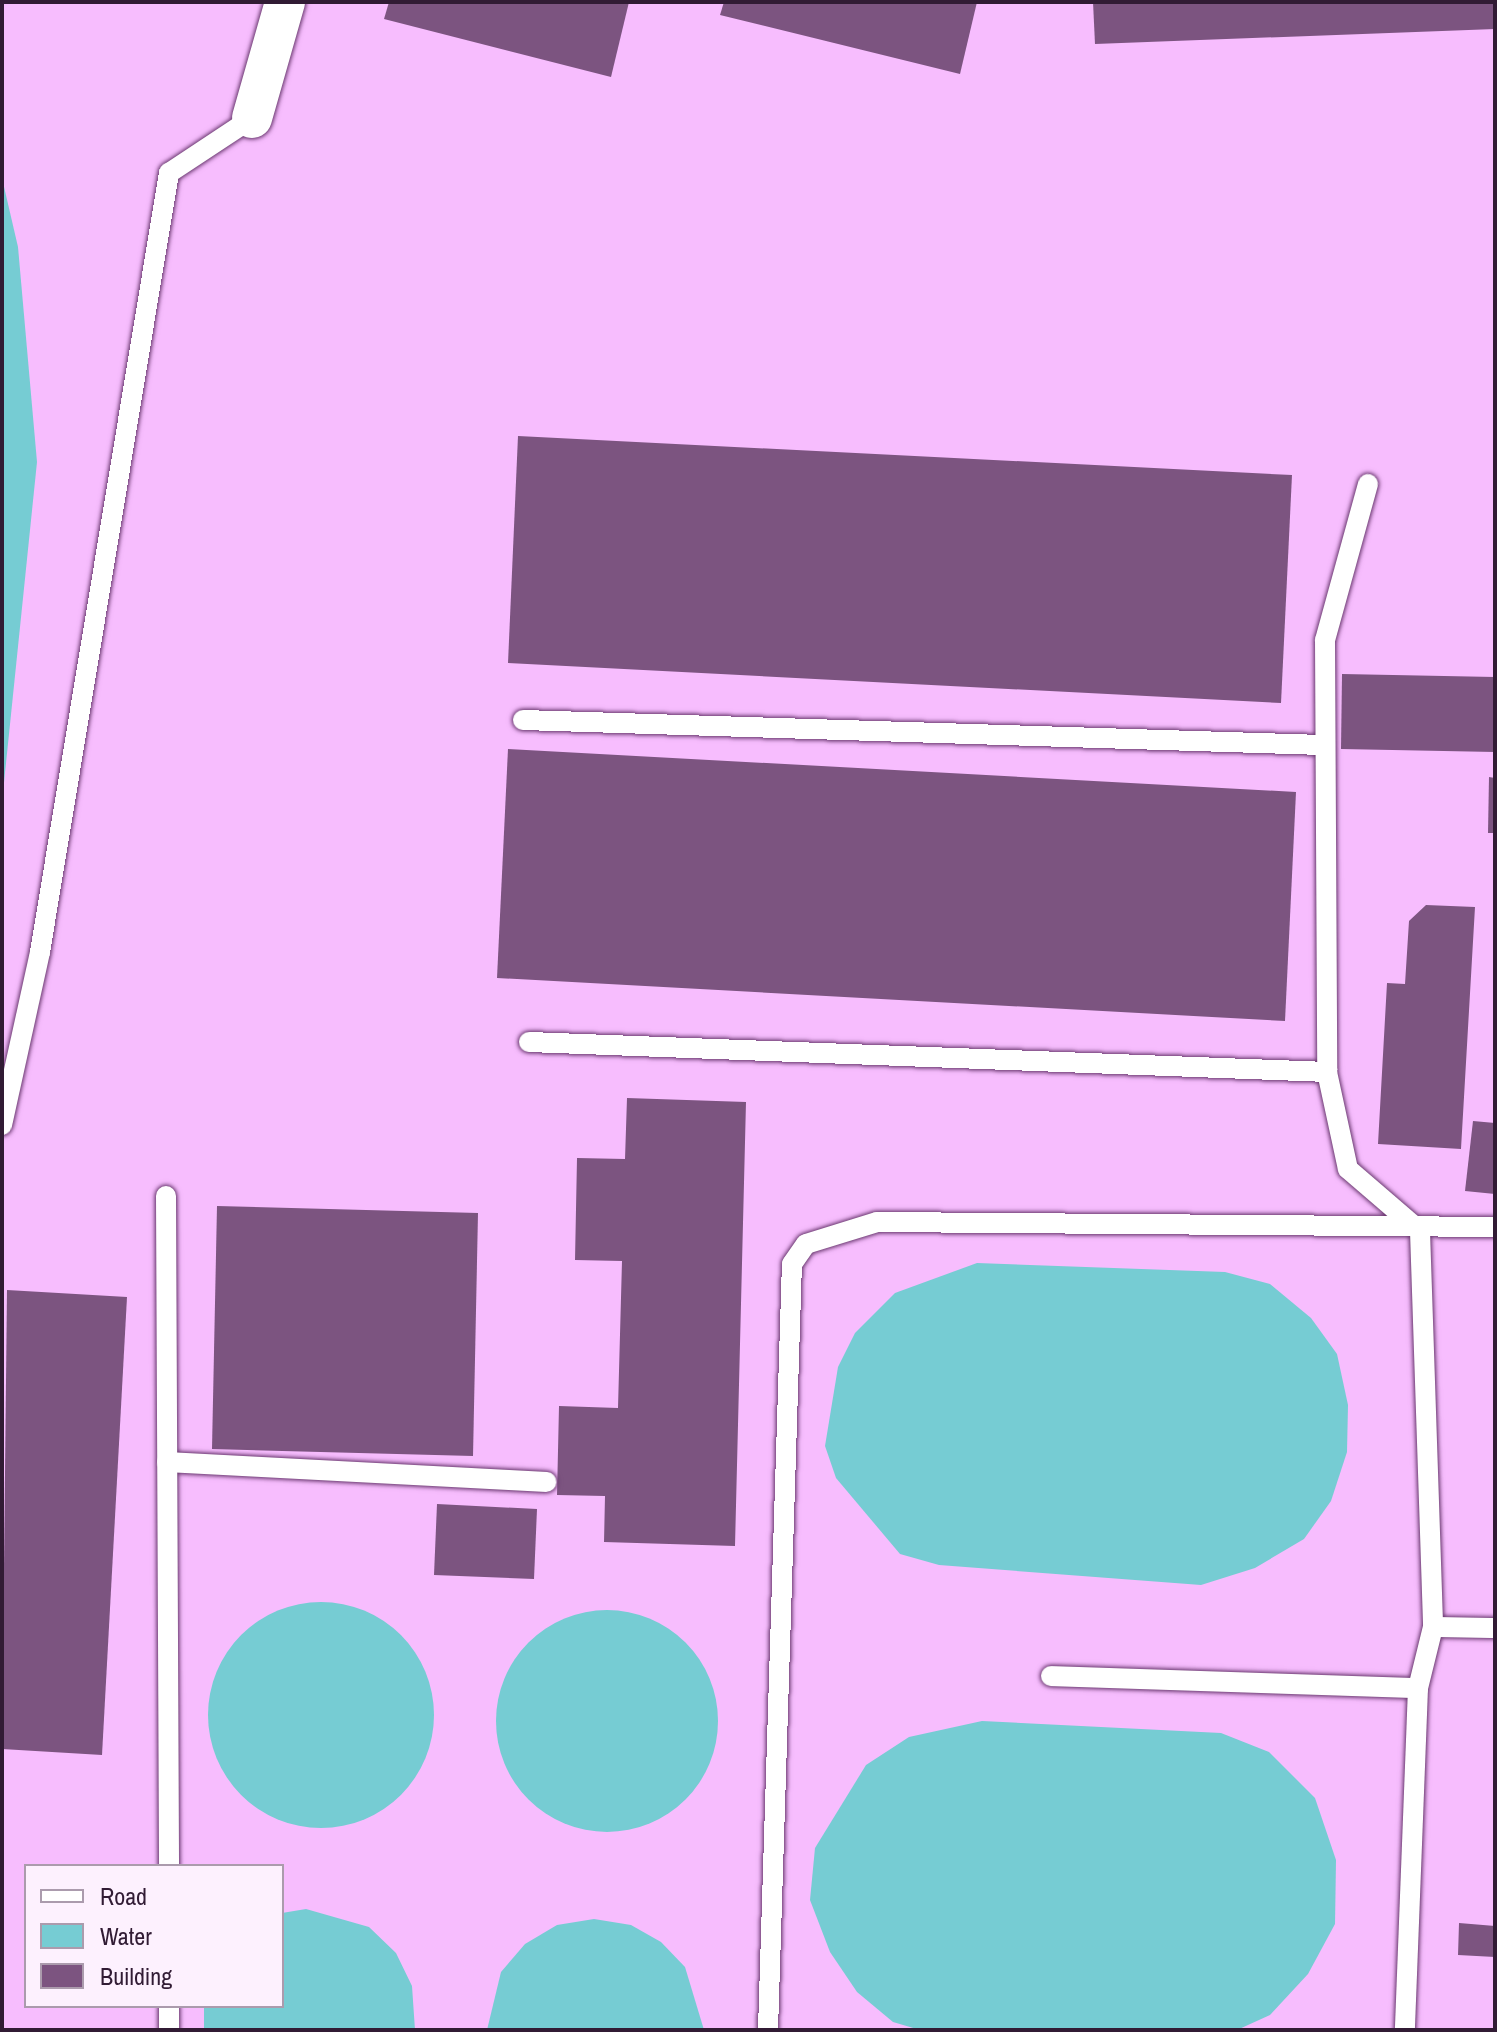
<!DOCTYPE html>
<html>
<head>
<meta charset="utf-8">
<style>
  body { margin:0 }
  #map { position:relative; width:1497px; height:2032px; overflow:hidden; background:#f7bdfe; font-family:"Archivo Narrow",sans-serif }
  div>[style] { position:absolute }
  .water>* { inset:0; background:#76ccd3 }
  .round { border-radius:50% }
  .building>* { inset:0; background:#7c5480 }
  .roads { filter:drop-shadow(0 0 2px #6a3870) drop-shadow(0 0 2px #6a3870) }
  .service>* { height:20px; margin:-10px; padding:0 10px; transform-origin:10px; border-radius:10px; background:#fff }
  .minor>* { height:40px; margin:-20px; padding:0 20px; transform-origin:20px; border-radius:20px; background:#fff }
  span { translate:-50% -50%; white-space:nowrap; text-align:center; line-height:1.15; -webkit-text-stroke:8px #fdf1fe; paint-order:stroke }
  .frame { position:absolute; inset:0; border:4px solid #311b34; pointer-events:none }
  .legend { position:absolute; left:24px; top:1864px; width:260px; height:144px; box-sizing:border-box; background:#fdf1fe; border:2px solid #ab9bad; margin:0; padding:10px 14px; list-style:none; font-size:24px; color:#311b34 }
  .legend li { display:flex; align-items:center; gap:16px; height:40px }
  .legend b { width:40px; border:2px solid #ab9bad }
</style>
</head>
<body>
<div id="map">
  <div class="water">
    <i style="clip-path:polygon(2px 178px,18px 247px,37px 462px,2px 802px)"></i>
    <i style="clip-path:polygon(977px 1263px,1225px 1272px,1270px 1284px,1311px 1318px,1337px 1354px,1348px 1405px,1347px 1452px,1331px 1501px,1304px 1539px,1255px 1568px,1201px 1585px,939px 1565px,900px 1554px,836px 1478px,825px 1446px,838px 1367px,855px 1333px,895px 1293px)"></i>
    <i class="round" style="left:208px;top:1602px;width:226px;height:226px"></i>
    <i class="round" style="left:496px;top:1610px;width:222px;height:222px"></i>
    <i style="clip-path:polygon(982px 1721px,1221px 1733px,1269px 1752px,1315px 1798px,1336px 1860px,1335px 1924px,1308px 1974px,1270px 2015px,1237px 2030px,920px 2030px,893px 2022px,857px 1992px,830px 1952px,810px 1900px,815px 1848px,866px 1765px,909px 1737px)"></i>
    <i style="clip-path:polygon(306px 1909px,369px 1927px,396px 1953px,412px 1986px,415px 2030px,204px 2030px,204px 2006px,282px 2006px,282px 1913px)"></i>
    <i style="clip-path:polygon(594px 1919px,631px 1925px,661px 1942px,685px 1967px,704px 2030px,487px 2030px,501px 1972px,525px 1944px,557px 1925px)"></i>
  </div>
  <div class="building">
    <i style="clip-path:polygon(389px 2px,629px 2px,611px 77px,384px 19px)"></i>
    <i style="clip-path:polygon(724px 2px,977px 2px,960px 74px,720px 15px)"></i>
    <i style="clip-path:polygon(1093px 2px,1495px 2px,1495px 29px,1095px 44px)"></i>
    <i style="clip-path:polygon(518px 436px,1292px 475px,1281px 703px,508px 663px)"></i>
    <i style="clip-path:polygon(1342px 674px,1495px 677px,1495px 752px,1341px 749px)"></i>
    <i style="clip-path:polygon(508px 749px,1296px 792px,1285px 1021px,497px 978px)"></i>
    <i style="clip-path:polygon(1489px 777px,1495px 778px,1495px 833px,1488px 833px)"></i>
    <i style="clip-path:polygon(1426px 905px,1475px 907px,1461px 1149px,1378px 1144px,1387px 983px,1405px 984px,1409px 921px)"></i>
    <i style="clip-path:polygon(627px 1098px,746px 1102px,735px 1546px,604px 1542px,605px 1496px,557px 1495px,559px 1406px,618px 1408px,622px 1261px,575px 1260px,577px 1158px,625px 1159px)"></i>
    <i style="clip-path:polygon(1473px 1121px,1495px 1123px,1495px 1194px,1465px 1191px)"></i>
    <i style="clip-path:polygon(217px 1206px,478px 1213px,473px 1456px,212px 1449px)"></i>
    <i style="clip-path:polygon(7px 1290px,127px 1297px,102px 1755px,2px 1749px)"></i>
    <i style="clip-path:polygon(437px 1504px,537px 1509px,534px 1579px,434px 1575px)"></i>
    <i style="clip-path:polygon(1459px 1923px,1495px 1926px,1495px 1957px,1458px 1955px)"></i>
  </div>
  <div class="roads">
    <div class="service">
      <i style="left:1368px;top:484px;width:162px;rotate:105.4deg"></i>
      <i style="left:1325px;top:640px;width:432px;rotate:89.7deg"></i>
      <i style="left:1327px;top:1072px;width:99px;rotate:77.8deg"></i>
      <i style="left:1348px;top:1169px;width:95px;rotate:40.7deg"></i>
      <i style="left:1420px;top:1231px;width:396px;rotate:88.1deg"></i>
      <i style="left:1433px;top:1627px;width:63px;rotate:103.8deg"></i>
      <i style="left:1418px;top:1688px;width:342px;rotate:92.2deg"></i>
      <i style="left:523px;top:720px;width:798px;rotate:1.79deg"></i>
      <i style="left:529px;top:1042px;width:799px;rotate:2.15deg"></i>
      <i style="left:2px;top:1125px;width:177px;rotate:-77.6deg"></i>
      <i style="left:40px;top:952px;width:790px;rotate:-80.6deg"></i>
      <i style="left:169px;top:173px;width:100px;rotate:-33.5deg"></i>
      <i style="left:166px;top:1196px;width:670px;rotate:89.74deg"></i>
      <i style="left:167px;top:1462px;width:380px;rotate:3deg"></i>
      <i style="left:1433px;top:1627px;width:62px;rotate:0.9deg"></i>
      <i style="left:1051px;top:1676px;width:367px;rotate:1.9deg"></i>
      <i style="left:169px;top:2006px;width:24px;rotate:90deg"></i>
      <i style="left:768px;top:2030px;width:766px;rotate:-88.21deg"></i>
      <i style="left:792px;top:1264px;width:24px;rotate:-55deg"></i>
      <i style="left:806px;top:1244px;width:74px;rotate:-17.2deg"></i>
      <i style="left:877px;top:1222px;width:618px;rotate:0.46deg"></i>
    </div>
    <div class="minor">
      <i style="left:252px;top:118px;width:121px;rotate:-74.1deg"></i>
    </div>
  </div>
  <div class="frame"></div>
  <ul class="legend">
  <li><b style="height:10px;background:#fff"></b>Road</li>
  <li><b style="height:22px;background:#76ccd3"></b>Water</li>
  <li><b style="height:22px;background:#7c5480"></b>Building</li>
  </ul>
</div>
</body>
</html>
